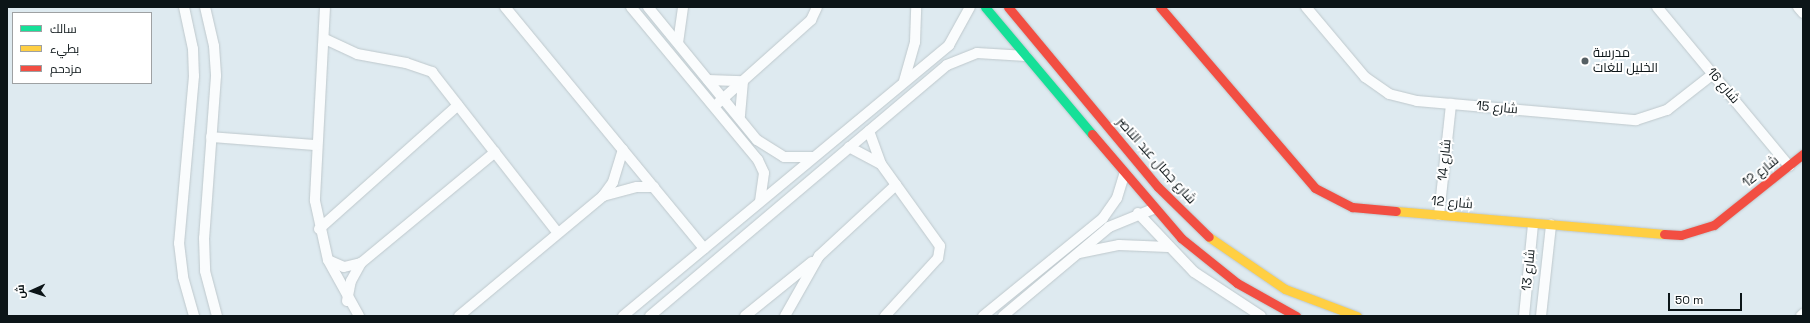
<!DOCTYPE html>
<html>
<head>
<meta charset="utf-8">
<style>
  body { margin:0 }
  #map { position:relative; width:1810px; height:323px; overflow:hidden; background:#deeaf0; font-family:"Space Grotesk",Cairo,sans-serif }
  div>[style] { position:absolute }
  .roads { filter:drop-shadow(0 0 1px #bec8cc) drop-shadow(0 0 1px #bec8cc) }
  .street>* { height:10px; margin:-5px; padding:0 5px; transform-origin:5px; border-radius:5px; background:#fafcfd }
  .fast>* { height:9px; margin:-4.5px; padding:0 4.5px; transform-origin:4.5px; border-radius:4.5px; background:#16e098 }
  .slow>* { height:9px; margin:-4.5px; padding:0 4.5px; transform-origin:4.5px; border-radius:4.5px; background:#ffcf43 }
  .jam>* { height:9px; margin:-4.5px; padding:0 4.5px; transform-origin:4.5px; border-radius:4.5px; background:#f24e42 }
  .dots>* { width:11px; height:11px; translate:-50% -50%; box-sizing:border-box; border:2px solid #fff; border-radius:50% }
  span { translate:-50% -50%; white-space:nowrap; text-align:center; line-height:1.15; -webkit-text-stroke:4px #fff; paint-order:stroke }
  .poi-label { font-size:13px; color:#0c1518 }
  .left { translate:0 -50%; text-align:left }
  .street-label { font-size:13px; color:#0c1518 }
  .frame { position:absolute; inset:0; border:8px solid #0c1518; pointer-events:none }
  .legend { position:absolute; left:12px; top:12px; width:140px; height:72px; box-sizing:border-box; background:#fff; border:1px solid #9ea1a3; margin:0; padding:5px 7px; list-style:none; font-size:12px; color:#0c1518 }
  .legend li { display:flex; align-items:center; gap:8px; height:20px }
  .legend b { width:20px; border:1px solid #9ea1a3 }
  .north { position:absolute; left:12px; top:271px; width:40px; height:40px; -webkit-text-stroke:3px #fff; paint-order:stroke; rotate:267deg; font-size:11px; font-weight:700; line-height:16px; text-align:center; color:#0c1518 }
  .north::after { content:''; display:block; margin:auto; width:14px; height:18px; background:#0c1518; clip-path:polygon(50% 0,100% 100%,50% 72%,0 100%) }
  .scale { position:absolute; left:1668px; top:293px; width:74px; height:18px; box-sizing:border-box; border:2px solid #0c1518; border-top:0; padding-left:5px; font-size:12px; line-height:14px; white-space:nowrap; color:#0c1518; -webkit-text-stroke:3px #fff; paint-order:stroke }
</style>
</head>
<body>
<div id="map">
  <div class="roads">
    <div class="street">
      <i style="left:184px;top:7px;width:43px;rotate:77.9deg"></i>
      <i style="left:193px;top:49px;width:27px;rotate:88deg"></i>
      <i style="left:194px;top:76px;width:168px;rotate:95.1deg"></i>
      <i style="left:179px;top:243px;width:34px;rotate:83deg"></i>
      <i style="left:183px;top:277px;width:41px;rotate:74.2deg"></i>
      <i style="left:205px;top:7px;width:40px;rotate:77deg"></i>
      <i style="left:214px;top:46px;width:30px;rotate:86deg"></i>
      <i style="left:216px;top:76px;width:162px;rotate:94.2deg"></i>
      <i style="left:204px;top:238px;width:33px;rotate:88deg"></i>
      <i style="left:205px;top:271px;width:47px;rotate:75.1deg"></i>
      <i style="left:325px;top:7px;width:194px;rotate:93deg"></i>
      <i style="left:315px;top:201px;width:60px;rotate:77.6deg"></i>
      <i style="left:328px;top:260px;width:64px;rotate:61deg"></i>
      <i style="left:505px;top:7px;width:313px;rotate:50.5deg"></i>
      <i style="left:631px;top:7px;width:199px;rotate:50.3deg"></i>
      <i style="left:758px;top:160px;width:14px;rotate:65deg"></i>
      <i style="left:764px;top:173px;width:28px;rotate:98deg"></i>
      <i style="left:648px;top:7px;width:172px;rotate:50.7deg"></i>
      <i style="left:757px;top:140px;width:32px;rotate:32deg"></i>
      <i style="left:784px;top:157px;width:28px"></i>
      <i style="left:1306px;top:7px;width:92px;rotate:49.9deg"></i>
      <i style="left:1365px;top:77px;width:29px;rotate:35deg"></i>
      <i style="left:1389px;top:94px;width:29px;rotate:14deg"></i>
      <i style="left:1417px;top:101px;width:220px;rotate:5deg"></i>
      <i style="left:1636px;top:120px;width:33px;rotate:-18deg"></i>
      <i style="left:1667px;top:110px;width:58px;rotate:-38deg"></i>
      <i style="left:1657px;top:7px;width:207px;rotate:50.3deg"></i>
      <i style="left:1798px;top:7px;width:8px;rotate:50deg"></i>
      <i style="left:325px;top:39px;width:35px;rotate:25deg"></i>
      <i style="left:357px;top:54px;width:50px;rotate:10.4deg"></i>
      <i style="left:406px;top:63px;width:28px;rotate:19deg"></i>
      <i style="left:432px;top:72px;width:204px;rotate:52deg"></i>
      <i style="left:678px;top:43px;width:36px;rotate:-82deg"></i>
      <i style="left:708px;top:80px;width:35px;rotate:2deg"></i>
      <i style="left:743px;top:81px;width:37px;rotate:95deg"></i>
      <i style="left:904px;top:81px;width:41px;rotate:-74.2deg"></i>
      <i style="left:915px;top:42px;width:35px;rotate:-88deg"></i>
      <i style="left:718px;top:103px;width:125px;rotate:-41.7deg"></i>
      <i style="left:811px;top:20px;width:14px;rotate:-65deg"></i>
      <i style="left:869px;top:131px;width:35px;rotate:70deg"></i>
      <i style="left:881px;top:164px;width:101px;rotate:54.3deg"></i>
      <i style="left:940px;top:246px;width:12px;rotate:99deg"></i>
      <i style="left:938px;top:258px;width:79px;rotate:132.4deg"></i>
      <i style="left:211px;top:137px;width:105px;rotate:4.4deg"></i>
      <i style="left:849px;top:147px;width:34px;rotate:28deg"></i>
      <i style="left:603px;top:196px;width:35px;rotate:-15deg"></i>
      <i style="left:637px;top:187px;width:17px"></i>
      <i style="left:1138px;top:213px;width:81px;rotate:46.5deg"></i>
      <i style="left:1194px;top:272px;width:80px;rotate:33.3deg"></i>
      <i style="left:1439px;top:215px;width:112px;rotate:-83.8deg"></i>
      <i style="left:319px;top:229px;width:186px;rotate:-41.7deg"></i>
      <i style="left:1079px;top:253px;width:41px;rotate:-11.3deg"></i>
      <i style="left:1119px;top:245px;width:49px;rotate:2.3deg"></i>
      <i style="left:328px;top:260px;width:17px;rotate:24deg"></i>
      <i style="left:344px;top:267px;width:17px;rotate:-13deg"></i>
      <i style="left:347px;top:301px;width:20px;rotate:-79deg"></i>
      <i style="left:351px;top:281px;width:21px;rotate:-61deg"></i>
      <i style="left:361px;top:263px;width:174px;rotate:-39.6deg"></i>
      <i style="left:459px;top:316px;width:187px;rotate:-39.8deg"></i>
      <i style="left:603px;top:196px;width:17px;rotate:-54deg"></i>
      <i style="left:613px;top:182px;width:34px;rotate:-73deg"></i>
      <i style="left:623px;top:316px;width:424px;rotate:-39.7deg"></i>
      <i style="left:949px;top:45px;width:43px;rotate:-61.1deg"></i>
      <i style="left:650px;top:316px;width:389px;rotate:-40.2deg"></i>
      <i style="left:947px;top:65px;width:32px;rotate:-22deg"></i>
      <i style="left:977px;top:53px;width:49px;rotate:3.5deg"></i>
      <i style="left:745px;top:316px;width:86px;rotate:-38.9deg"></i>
      <i style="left:785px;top:316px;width:69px;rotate:-60.5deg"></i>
      <i style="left:819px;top:256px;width:105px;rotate:-42.7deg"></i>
      <i style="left:983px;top:316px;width:155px;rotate:-39.2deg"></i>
      <i style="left:1103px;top:218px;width:24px;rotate:-55deg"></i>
      <i style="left:1117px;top:198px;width:24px;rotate:-73deg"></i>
      <i style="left:1003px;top:316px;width:138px;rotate:-40deg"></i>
      <i style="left:1109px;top:227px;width:48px;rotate:-22.2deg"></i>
      <i style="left:1524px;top:316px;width:92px;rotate:-84.4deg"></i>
      <i style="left:1541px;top:316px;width:92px;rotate:-83.7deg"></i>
      <i style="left:1801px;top:316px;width:3px;rotate:-45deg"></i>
    </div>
    <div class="fast">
      <i style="left:985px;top:7px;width:166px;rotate:49.9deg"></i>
    </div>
    <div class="slow">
      <i style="left:1396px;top:211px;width:269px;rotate:4.9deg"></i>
      <i style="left:1209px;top:237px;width:92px;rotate:34.4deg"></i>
      <i style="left:1285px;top:289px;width:77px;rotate:20.6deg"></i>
    </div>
    <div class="jam">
      <i style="left:1008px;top:7px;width:234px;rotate:50.2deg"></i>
      <i style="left:1158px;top:187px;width:71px;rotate:44.4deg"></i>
      <i style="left:1160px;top:7px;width:238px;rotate:49.4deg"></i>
      <i style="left:1315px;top:188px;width:42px;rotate:27.2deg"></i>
      <i style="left:1352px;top:207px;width:44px;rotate:5.2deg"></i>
      <i style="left:1092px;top:134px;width:137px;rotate:49.4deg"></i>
      <i style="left:1181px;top:238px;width:72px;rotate:38.8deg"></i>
      <i style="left:1237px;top:283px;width:68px;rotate:29.2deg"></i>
      <i style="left:1664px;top:234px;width:17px;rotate:3deg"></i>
      <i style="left:1681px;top:235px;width:34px;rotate:-17deg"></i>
      <i style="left:1714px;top:225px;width:114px;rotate:-38.6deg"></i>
    </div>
  </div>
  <div class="dots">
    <i style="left:1585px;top:61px;background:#566064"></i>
  </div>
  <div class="poi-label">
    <span class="left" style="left:1593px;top:61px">مدرسة<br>الخليل للغات</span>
  </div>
  <div class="street-label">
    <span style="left:1723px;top:86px;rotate:50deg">شارع 16</span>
    <span style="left:1497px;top:108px;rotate:5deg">شارع 15</span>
    <span style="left:1445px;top:160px;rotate:-84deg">شارع 14</span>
    <span style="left:1156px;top:161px;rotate:48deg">شارع جمال عبد الناصر</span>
    <span style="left:1761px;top:172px;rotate:-39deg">شارع 12</span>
    <span style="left:1452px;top:203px;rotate:5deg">شارع 12</span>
    <span style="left:1529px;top:270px;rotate:-84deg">شارع 13</span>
  </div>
  <div class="frame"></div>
  <ul class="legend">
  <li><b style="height:5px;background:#16e098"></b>سالك</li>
  <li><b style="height:5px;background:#ffcf43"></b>بطيء</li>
  <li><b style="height:5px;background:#f24e42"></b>مزدحم</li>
  </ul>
  <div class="north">ش</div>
  <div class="scale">50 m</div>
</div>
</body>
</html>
